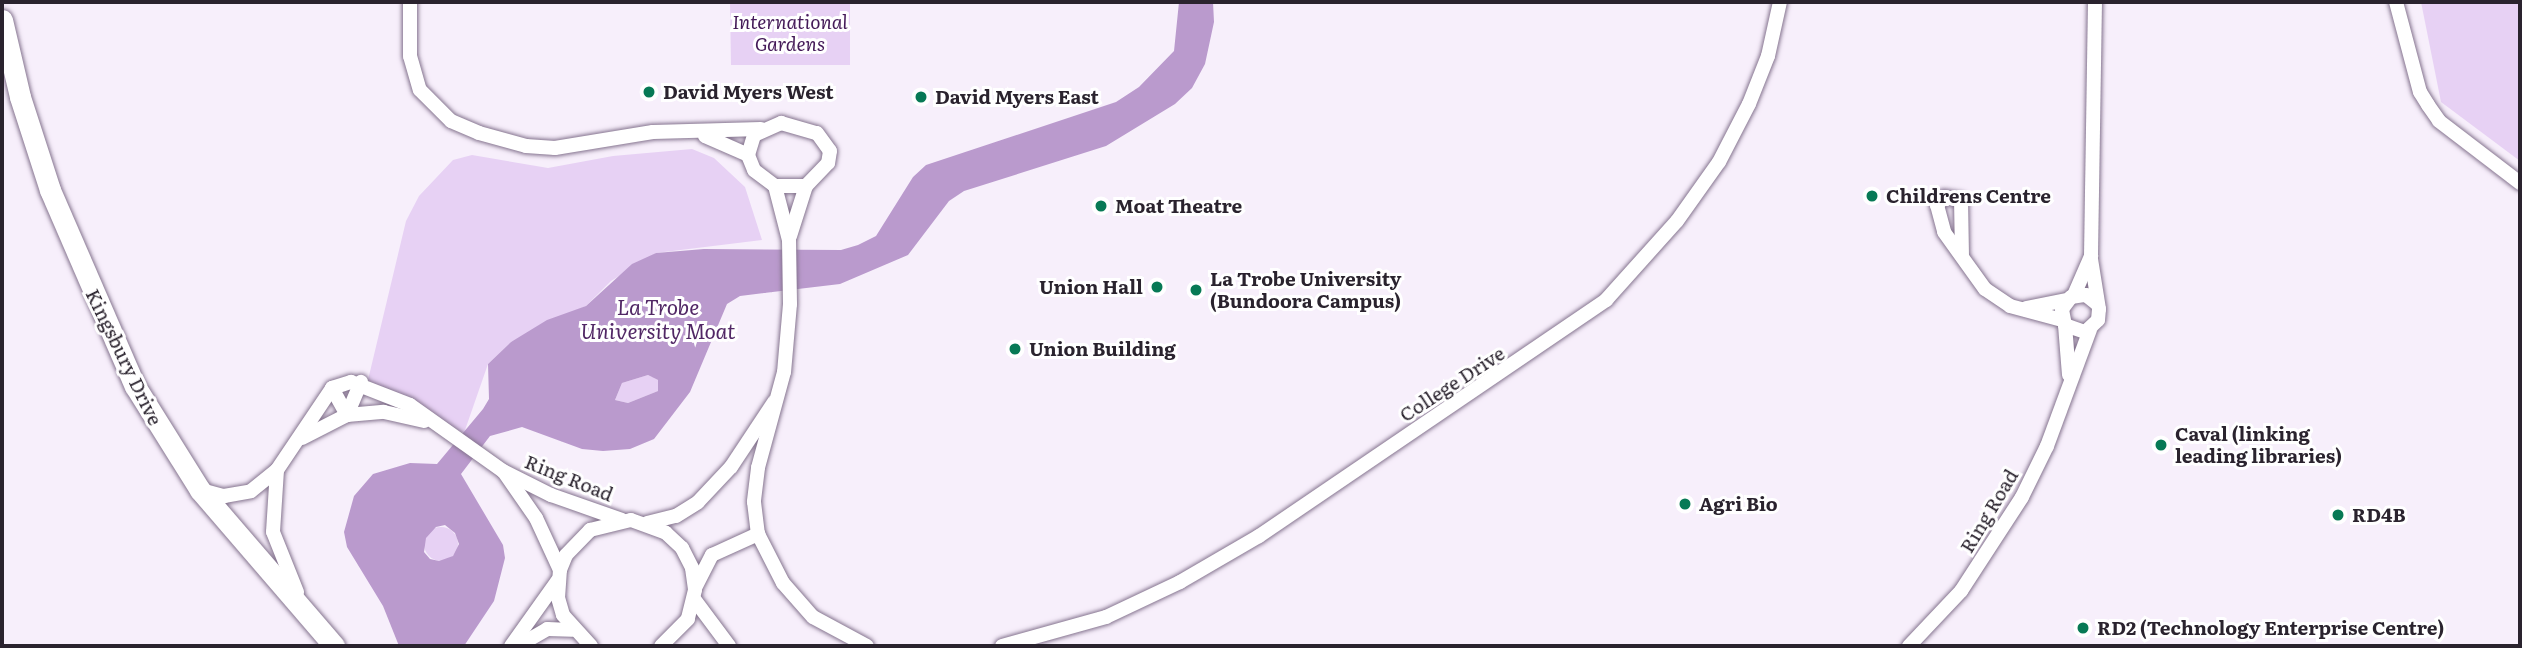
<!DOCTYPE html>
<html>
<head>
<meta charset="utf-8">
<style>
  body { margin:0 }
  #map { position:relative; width:2522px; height:648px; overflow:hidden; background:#f7effb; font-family:Literata,serif }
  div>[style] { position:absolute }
  .green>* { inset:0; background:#e7d1f4 }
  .round { border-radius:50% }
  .water>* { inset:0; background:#ba9acd }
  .roads { filter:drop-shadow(0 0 2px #85748f) drop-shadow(0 0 2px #85748f) }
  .street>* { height:14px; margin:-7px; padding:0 7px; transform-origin:7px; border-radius:7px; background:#fff }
  .primary>* { height:21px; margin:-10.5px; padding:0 10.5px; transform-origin:10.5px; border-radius:10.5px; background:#fff }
  .dots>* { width:19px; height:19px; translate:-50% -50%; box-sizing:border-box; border:4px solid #fff; border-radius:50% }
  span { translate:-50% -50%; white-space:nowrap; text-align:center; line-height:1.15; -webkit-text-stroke:6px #fff; paint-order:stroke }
  .park-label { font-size:19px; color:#441a58; font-style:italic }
  .poi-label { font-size:19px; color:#2a232e; font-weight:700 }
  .left { translate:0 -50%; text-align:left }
  .right { translate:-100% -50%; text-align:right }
  .street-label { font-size:19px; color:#2a232e }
  .water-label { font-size:21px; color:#512765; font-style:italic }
  .frame { position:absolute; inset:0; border:4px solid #2a232e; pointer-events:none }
</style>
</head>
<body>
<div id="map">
  <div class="green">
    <i style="clip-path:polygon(730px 2px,850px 2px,850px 65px,731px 65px)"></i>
    <i style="clip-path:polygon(2421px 2px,2520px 2px,2520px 161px,2441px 102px)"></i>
    <i style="clip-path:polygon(692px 149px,714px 158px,745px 187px,762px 240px,656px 253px,611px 281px,586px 306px,511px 342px,488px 364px,464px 433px,368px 380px,406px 221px,419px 196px,453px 160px,472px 155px,548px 168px,613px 156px)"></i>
    <i style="clip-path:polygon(648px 375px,658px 380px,658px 391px,628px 403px,615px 400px,622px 383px)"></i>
    <i class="round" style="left:424px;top:527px;width:34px;height:34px"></i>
  </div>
  <div class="water">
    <i style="clip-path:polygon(evenodd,1179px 2px,1213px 2px,1214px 22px,1205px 64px,1192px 88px,1175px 104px,1106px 146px,964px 191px,949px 201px,908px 255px,840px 284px,740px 296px,727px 304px,690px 392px,654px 439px,630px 449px,603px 451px,582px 449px,522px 427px,490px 436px,461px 474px,503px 545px,505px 558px,494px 601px,464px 646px,399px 646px,383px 606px,347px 547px,344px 532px,354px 496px,373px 474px,410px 463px,437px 464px,483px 409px,489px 399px,488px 364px,511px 342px,547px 320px,586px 306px,632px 264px,656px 253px,704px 249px,841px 250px,858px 245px,876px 236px,913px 177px,926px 165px,1116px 102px,1139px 87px,1174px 51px,1179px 2px,648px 375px,658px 380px,658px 391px,628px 403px,615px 400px,622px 383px,648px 375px,1179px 2px,445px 525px,455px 533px,459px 544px,453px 556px,439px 561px,430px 559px,424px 552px,426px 538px,436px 527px,445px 525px)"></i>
  </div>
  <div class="roads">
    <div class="street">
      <i style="left:410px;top:2px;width:54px;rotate:90deg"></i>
      <i style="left:410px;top:56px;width:35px;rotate:74deg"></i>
      <i style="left:420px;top:90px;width:44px;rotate:45deg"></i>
      <i style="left:451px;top:121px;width:30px;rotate:23deg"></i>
      <i style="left:479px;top:133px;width:49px;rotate:15.5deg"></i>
      <i style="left:526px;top:146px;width:29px;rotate:4deg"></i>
      <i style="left:555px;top:148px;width:99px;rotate:-9.3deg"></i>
      <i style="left:653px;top:132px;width:108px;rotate:-1.6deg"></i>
      <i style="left:2396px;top:2px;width:93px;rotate:75.1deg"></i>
      <i style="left:2420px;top:92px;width:15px;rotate:58deg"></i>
      <i style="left:2428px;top:105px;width:19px;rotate:55deg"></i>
      <i style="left:2439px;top:121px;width:102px;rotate:37.4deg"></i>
      <i style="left:781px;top:123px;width:37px;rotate:16deg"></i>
      <i style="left:817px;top:133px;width:22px;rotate:54deg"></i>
      <i style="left:830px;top:151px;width:12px;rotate:99deg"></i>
      <i style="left:828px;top:163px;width:32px;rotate:134deg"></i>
      <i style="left:806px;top:186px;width:31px;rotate:180deg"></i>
      <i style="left:775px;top:186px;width:26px;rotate:-143deg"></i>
      <i style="left:754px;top:170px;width:16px;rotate:-112deg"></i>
      <i style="left:748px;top:155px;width:21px;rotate:-73deg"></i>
      <i style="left:754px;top:135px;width:30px;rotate:-24deg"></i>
      <i style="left:705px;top:136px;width:47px;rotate:23.8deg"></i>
      <i style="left:775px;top:186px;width:56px;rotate:75.5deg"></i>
      <i style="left:789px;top:240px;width:64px;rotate:89.1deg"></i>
      <i style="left:790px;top:304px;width:68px;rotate:95deg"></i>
      <i style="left:784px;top:372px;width:99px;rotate:105.2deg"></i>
      <i style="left:758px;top:468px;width:34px;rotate:97deg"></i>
      <i style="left:754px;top:502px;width:32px;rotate:83deg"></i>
      <i style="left:758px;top:534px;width:55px;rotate:63deg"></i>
      <i style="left:783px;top:583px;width:45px;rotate:48.6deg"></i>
      <i style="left:813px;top:617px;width:61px;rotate:28.2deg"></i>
      <i style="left:790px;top:236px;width:52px;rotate:-72.3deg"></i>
      <i style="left:1962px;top:256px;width:56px;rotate:-91deg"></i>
      <i style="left:1961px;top:200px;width:17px;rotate:-170deg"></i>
      <i style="left:1944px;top:197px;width:11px;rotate:131deg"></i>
      <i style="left:1937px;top:205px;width:28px;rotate:75deg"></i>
      <i style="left:1944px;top:232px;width:70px;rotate:54.3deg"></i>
      <i style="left:1985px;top:289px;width:30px;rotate:34deg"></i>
      <i style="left:2010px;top:306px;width:54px;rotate:15.1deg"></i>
      <i style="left:2091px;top:259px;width:51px;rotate:80.9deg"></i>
      <i style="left:2099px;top:309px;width:11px;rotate:95deg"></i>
      <i style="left:2098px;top:320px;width:18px;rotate:137deg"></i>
      <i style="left:2085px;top:332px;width:21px;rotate:-161deg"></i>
      <i style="left:2065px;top:325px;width:16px;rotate:-101deg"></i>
      <i style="left:2062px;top:309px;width:15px;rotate:-53deg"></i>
      <i style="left:2071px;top:297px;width:15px;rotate:-8deg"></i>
      <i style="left:2086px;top:295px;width:13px;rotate:39deg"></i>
      <i style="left:2074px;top:295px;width:43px;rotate:-66.4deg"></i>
      <i style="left:2091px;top:256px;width:254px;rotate:-89.1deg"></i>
      <i style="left:2026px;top:308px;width:42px;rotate:-11deg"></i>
      <i style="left:2065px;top:325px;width:50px;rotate:85.4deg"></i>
      <i style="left:332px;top:388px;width:31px;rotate:61deg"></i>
      <i style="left:347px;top:415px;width:37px;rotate:-5deg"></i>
      <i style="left:384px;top:412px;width:41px;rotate:12.7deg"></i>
      <i style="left:302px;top:438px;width:51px;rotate:-27.1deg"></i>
      <i style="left:347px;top:415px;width:36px;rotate:-67deg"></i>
      <i style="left:277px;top:470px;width:62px;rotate:93.7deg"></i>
      <i style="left:273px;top:532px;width:65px;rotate:68.2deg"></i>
      <i style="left:504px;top:472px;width:56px;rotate:55.2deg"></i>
      <i style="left:536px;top:518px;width:57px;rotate:65.2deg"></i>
      <i style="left:201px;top:490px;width:24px;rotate:15deg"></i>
      <i style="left:224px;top:496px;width:27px;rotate:-10deg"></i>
      <i style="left:251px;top:491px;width:33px;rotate:-39deg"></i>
      <i style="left:277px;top:470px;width:99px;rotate:-56.1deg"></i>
      <i style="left:332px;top:388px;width:20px;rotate:-18deg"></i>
      <i style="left:351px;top:382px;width:63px;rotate:21.3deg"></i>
      <i style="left:410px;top:405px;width:114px;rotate:35.4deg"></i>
      <i style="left:503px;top:471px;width:54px;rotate:26.6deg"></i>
      <i style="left:551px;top:495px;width:75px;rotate:19.4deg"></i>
      <i style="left:647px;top:523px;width:30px;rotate:-14deg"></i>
      <i style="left:676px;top:516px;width:26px;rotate:-32deg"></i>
      <i style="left:698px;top:502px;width:48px;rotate:-46.7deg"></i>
      <i style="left:731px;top:467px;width:78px;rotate:-56.5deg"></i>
      <i style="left:696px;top:586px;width:35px;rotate:-63deg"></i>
      <i style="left:712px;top:555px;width:51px;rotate:-24.5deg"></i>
      <i style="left:694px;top:599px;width:59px;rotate:53.3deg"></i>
      <i style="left:511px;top:646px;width:81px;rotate:-54.5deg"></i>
      <i style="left:518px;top:646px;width:34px;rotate:-30deg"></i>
      <i style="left:547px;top:629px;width:25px;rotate:2deg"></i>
      <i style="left:591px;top:646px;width:42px;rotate:-132.1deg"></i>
      <i style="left:563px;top:615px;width:18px;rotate:-106deg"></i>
      <i style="left:558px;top:598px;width:28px;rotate:-86deg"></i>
      <i style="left:560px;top:570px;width:16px;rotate:-68deg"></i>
      <i style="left:566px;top:555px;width:35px;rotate:-46deg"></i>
      <i style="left:590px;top:530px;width:42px;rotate:-13.7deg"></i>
      <i style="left:631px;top:520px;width:37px;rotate:20deg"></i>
      <i style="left:666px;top:533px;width:22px;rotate:43deg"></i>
      <i style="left:682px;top:548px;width:22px;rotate:63deg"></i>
      <i style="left:692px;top:568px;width:22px;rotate:82deg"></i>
      <i style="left:695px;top:590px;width:30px;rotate:104deg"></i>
      <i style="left:688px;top:619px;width:38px;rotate:135deg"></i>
      <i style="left:1002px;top:646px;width:108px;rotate:-15.6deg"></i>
      <i style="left:1106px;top:617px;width:82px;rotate:-25.3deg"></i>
      <i style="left:1180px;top:582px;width:91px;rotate:-30.2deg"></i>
      <i style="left:1259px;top:536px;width:420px;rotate:-34.2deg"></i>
      <i style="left:1606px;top:300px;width:106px;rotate:-48.1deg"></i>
      <i style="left:1677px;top:221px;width:72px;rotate:-54.6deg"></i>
      <i style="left:1719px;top:162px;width:65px;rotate:-62.7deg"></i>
      <i style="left:1749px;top:104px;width:52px;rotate:-68.4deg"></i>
      <i style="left:1768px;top:56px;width:55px;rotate:-77.5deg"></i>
      <i style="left:1909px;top:646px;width:76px;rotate:-46.6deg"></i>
      <i style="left:1961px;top:591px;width:112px;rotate:-57deg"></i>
      <i style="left:2022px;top:497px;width:57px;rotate:-63.9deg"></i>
      <i style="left:2047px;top:446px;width:124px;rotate:-69.7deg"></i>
    </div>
    <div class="primary">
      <i style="left:2px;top:20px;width:79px;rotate:76.8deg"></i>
      <i style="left:20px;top:97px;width:98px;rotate:72.1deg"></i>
      <i style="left:50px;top:190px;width:214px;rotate:66.6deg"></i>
      <i style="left:135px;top:386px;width:123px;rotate:58deg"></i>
      <i style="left:200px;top:490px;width:206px;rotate:49.3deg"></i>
    </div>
  </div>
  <div class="dots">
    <i style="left:649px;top:92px;background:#077955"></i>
    <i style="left:921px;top:97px;background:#077955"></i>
    <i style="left:1872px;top:196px;background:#077955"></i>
    <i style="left:1101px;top:206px;background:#077955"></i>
    <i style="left:1157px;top:287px;background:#077955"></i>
    <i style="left:1196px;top:290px;background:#077955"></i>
    <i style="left:1015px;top:349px;background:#077955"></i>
    <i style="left:2161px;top:445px;background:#077955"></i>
    <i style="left:1685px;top:504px;background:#077955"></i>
    <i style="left:2338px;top:515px;background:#077955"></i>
    <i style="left:2083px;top:628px;background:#077955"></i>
  </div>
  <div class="park-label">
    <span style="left:790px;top:33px">International<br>Gardens</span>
  </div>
  <div class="poi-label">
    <span class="left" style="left:663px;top:92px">David Myers West</span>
    <span class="left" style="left:935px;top:97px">David Myers East</span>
    <span class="left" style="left:1886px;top:196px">Childrens Centre</span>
    <span class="left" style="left:1115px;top:206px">Moat Theatre</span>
    <span class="left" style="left:1210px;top:290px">La Trobe University<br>(Bundoora Campus)</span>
    <span class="right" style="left:1143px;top:287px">Union Hall</span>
    <span class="left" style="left:1029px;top:349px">Union Building</span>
    <span class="left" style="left:2175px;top:445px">Caval (linking<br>leading libraries)</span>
    <span class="left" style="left:1699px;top:504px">Agri Bio</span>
    <span class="left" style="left:2352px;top:515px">RD4B</span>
    <span class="left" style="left:2097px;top:628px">RD2 (Technology Enterprise Centre)</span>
  </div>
  <div class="street-label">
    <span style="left:124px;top:357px;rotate:64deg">Kingsbury Drive</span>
    <span style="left:1452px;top:384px;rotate:-33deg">College Drive</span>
    <span style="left:569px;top:478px;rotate:22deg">Ring Road</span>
    <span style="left:1989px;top:511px;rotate:-59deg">Ring Road</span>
  </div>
  <div class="water-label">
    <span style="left:658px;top:318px">La Trobe<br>University Moat</span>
  </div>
  <div class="frame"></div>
</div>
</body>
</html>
